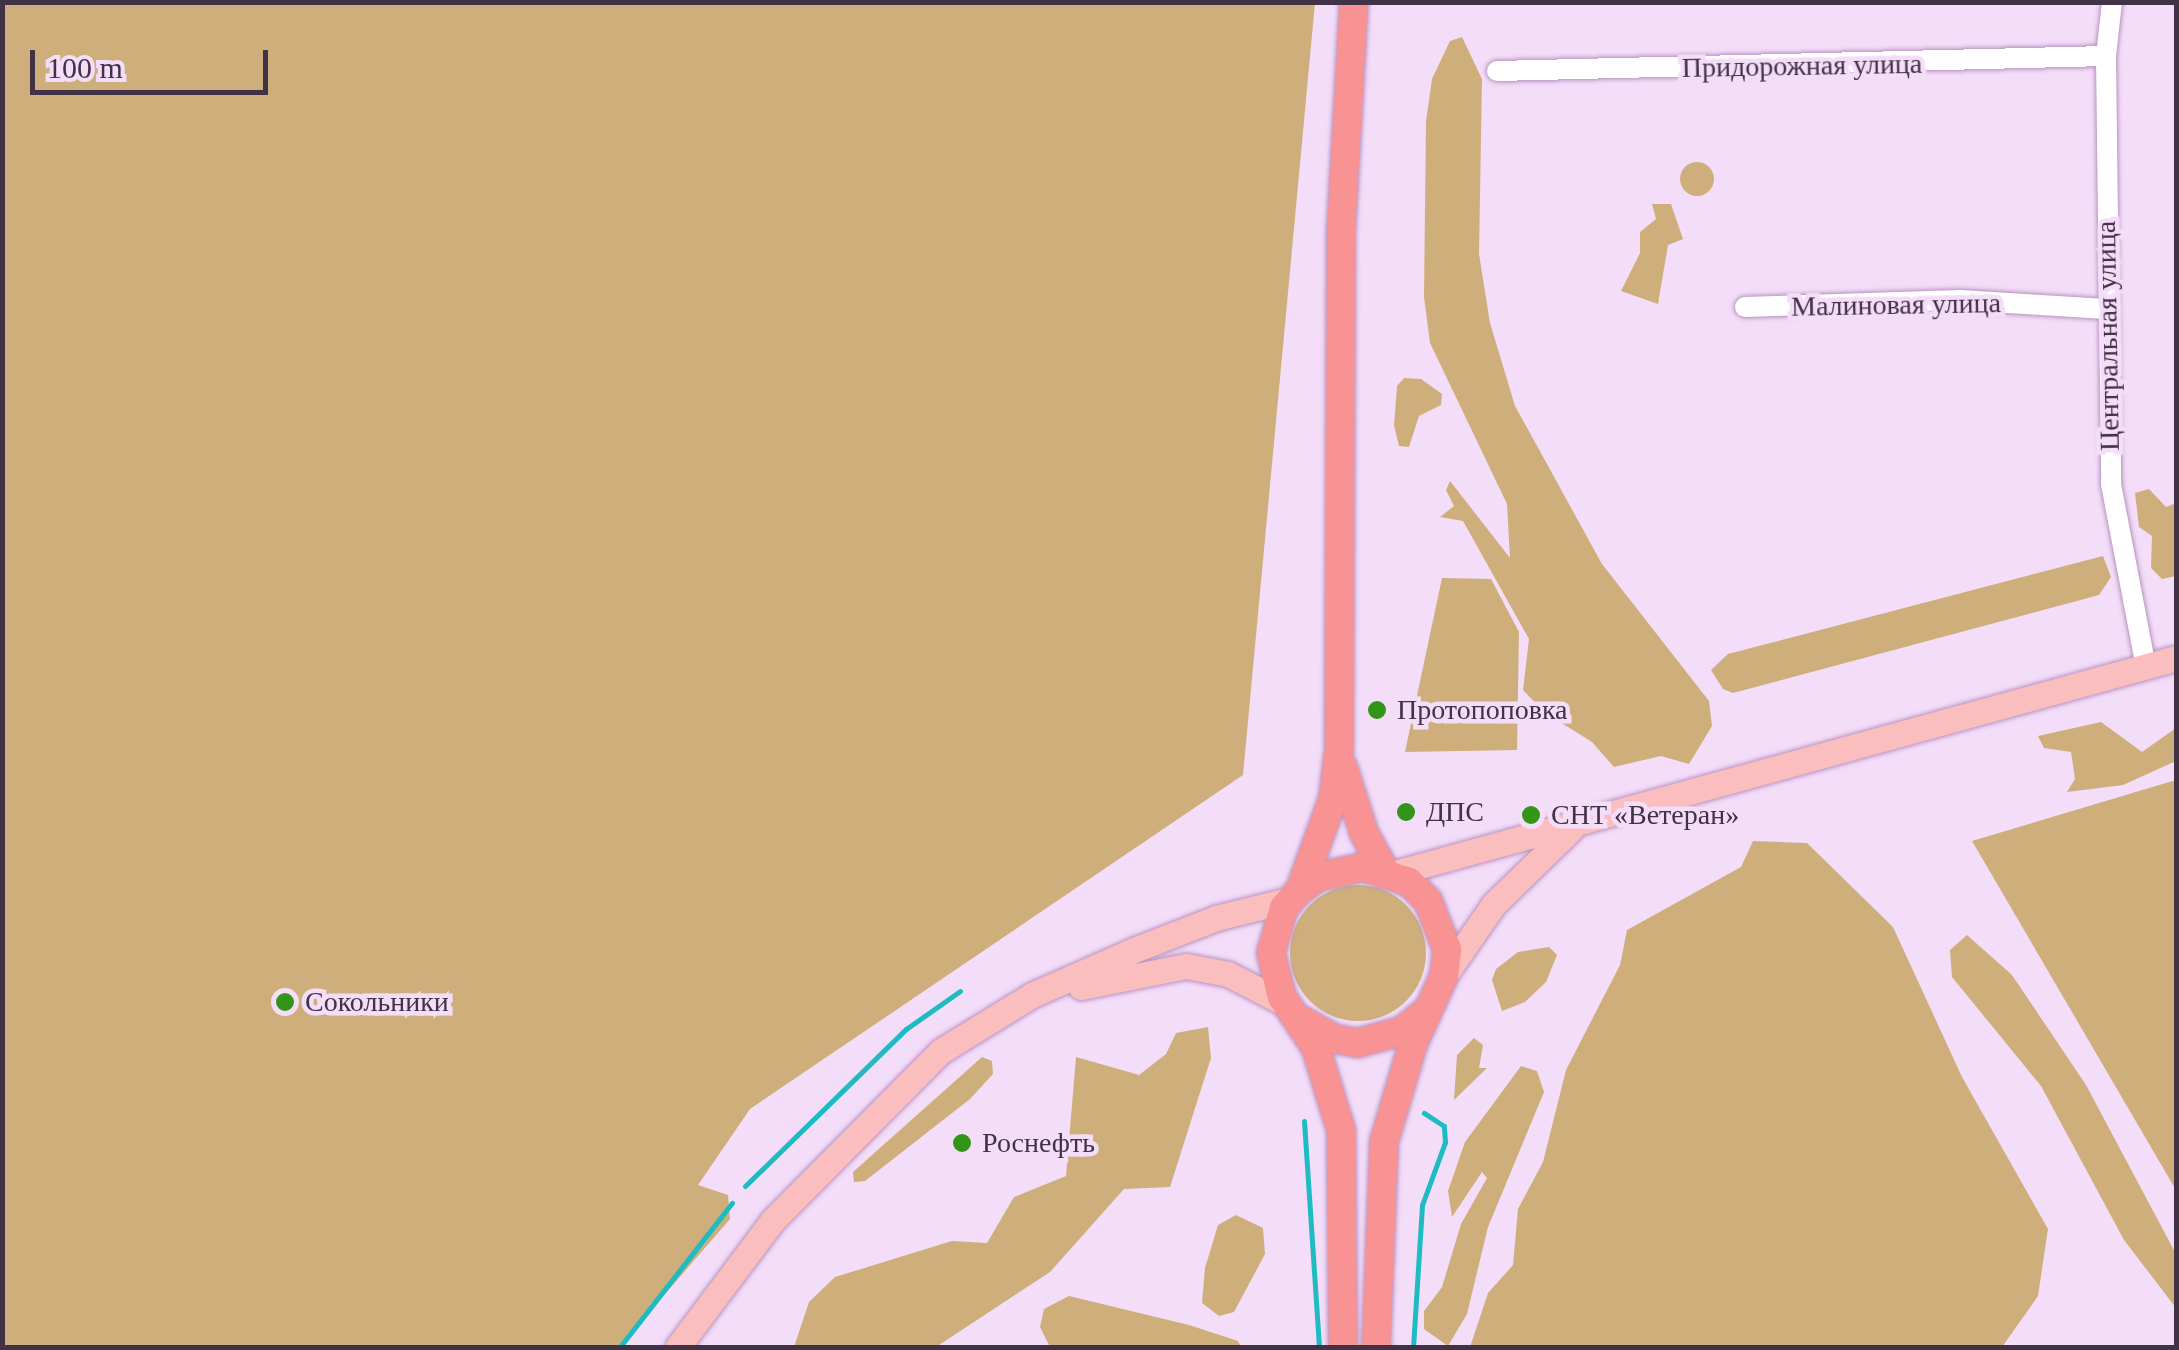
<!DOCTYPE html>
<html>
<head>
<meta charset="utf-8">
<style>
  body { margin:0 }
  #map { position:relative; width:2179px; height:1350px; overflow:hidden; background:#f4ddf9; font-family:Georgia,serif }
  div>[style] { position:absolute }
  .green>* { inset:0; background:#ceaf7b }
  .round { border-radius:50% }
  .stream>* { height:5px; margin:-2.5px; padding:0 2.5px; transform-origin:2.5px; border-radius:2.5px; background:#1fbbc3 }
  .roads { filter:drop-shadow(0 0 2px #b893c0) drop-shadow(0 0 2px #b893c0) }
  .minor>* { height:20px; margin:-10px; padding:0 10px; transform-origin:10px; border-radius:10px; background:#fff }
  .major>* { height:25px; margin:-12.5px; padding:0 12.5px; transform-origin:12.5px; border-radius:12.5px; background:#fbbebe }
  .highway>* { height:28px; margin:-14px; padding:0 14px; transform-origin:14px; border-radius:14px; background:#f99292 }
  .dots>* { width:28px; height:28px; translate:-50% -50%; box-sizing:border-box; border:5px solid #f4ddf9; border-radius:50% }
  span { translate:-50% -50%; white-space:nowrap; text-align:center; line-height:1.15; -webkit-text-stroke:9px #f4ddf9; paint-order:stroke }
  .street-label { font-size:28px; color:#423245 }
  .poi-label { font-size:28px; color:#423245 }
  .left { translate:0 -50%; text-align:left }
  .frame { position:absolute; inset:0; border:5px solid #423245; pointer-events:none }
  .scale { position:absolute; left:30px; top:50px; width:238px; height:45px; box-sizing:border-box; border:5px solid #423245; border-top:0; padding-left:12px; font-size:30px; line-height:35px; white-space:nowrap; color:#423245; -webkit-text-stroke:8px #f4ddf9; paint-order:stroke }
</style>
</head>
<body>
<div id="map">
  <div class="green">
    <i style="clip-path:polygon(2px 3px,1315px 3px,1243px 775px,750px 1109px,698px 1185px,728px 1195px,730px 1219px,619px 1347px,3px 1347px)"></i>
    <i style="clip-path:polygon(1462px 37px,1482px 79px,1479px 254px,1490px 323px,1515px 406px,1602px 564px,1709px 701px,1712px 726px,1689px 764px,1661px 756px,1614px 767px,1592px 742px,1544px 712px,1523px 690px,1529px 639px,1463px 521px,1440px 517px,1454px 506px,1446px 490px,1450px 481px,1510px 558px,1507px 504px,1430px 343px,1424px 297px,1426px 121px,1432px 79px,1450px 41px)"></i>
    <i class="round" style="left:1680px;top:162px;width:34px;height:34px"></i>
    <i style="clip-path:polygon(1652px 204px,1671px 204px,1683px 239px,1668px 245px,1658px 304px,1621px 291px,1640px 253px,1640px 232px,1656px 219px)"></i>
    <i style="clip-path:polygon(1404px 378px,1421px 379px,1442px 394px,1441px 405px,1419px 416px,1409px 447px,1399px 446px,1394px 425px,1397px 386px)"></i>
    <i style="clip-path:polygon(2149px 489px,2166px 507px,2176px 503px,2176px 576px,2162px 579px,2151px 568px,2152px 536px,2139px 527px,2135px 493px)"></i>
    <i style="clip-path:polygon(2103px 556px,2111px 577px,2099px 595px,1733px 693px,1723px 689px,1711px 670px,1728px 654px)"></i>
    <i style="clip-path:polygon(1442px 578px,1491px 579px,1519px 632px,1517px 750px,1405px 752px)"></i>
    <i style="clip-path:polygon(2101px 722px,2142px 752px,2176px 728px,2176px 761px,2123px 785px,2067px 792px,2075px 779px,2071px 752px,2044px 748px,2038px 736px)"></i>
    <i style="clip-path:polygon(2176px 780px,2176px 1190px,1972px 841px)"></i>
    <i style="clip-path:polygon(1753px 841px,1807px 843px,1893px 927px,1962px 1077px,2048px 1229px,2038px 1296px,2002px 1347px,1470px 1347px,1488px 1293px,1513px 1265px,1518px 1209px,1543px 1162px,1566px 1070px,1620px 965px,1627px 930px,1741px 867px)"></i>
    <i class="round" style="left:1290px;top:885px;width:136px;height:136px"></i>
    <i style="clip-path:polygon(1967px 935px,2012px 975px,2086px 1085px,2176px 1254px,2176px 1308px,2124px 1240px,2041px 1086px,1952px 977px,1950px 950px)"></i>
    <i style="clip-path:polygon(1549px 947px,1557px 955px,1546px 982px,1525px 1002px,1502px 1011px,1492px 980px,1496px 969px,1518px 952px)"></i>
    <i style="clip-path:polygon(1208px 1027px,1211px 1058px,1170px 1187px,1124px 1189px,1050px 1272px,936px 1347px,794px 1347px,809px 1302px,835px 1277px,952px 1241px,987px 1243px,1014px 1197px,1066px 1176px,1076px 1057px,1139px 1075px,1166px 1054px,1176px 1033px)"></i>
    <i style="clip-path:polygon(1474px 1038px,1483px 1045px,1479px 1068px,1487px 1068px,1454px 1100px,1457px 1055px)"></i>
    <i style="clip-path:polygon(982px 1057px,992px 1061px,993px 1074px,970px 1099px,865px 1181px,854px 1182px,853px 1172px)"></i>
    <i style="clip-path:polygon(1521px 1066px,1537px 1071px,1544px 1092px,1488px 1227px,1467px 1314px,1448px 1346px,1424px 1329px,1424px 1311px,1442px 1287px,1461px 1224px,1487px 1178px,1482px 1172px,1452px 1217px,1448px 1191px,1465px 1142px)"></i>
    <i style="clip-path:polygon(1236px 1215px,1263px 1228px,1265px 1254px,1234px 1312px,1219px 1316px,1202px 1303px,1205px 1268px,1218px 1225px)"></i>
    <i style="clip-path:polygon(1069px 1296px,1189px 1325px,1238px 1341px,1241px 1347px,1050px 1347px,1040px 1327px,1044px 1309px)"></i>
  </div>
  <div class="stream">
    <i style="left:1304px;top:1121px;width:227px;rotate:86.2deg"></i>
    <i style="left:745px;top:1186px;width:225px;rotate:-44.3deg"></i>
    <i style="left:906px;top:1029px;width:66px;rotate:-35.1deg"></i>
    <i style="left:619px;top:1348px;width:184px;rotate:-52.1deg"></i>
    <i style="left:1413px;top:1348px;width:143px;rotate:-86.4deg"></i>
    <i style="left:1422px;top:1205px;width:67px;rotate:-69.9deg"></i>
    <i style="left:1445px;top:1142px;width:16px;rotate:-94deg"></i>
    <i style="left:1444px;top:1126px;width:24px;rotate:-147deg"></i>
  </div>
  <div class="roads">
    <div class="minor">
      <i style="left:2112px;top:2px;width:54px;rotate:96.3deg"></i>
      <i style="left:2106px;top:56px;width:428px;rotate:89.3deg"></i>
      <i style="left:2111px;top:484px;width:186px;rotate:79.2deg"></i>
      <i style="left:1497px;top:71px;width:609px;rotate:-1.41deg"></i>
      <i style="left:1745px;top:307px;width:215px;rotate:-1.9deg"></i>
      <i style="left:1960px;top:300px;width:146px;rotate:3.5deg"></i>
    </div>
    <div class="major">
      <i style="left:1391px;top:874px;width:814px;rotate:-15.38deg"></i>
      <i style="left:1444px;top:976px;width:88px;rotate:-55.2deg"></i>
      <i style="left:1494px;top:904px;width:107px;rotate:-44.2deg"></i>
      <i style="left:1081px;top:987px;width:107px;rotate:-11.3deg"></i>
      <i style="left:1186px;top:966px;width:43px;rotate:10.8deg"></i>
      <i style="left:1228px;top:974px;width:68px;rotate:27.3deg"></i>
      <i style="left:677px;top:1348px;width:160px;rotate:-53.1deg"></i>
      <i style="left:773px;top:1220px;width:238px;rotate:-45.2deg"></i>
      <i style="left:941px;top:1051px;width:107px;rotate:-31.6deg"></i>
      <i style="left:1032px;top:995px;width:111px;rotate:-23.8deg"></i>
      <i style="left:1134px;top:950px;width:88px;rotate:-21.3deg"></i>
      <i style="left:1216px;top:918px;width:78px;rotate:-14deg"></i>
    </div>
    <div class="highway">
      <i style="left:1343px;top:767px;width:69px;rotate:72.3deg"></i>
      <i style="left:1364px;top:833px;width:43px;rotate:61.1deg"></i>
      <i style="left:1300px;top:890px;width:97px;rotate:-70.1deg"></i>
      <i style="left:1333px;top:799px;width:49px;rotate:-83deg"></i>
      <i style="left:1339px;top:750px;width:518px;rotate:-89.78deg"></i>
      <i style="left:1341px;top:232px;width:230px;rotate:-86.8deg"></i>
      <i style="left:1301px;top:1020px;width:39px;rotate:29deg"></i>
      <i style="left:1335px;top:1039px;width:23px;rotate:10deg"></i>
      <i style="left:1358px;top:1043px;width:46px;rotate:-15.3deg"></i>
      <i style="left:1402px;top:1031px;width:28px;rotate:-39deg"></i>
      <i style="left:1343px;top:1348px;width:218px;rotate:-90.5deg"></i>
      <i style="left:1341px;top:1130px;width:86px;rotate:-107deg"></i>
      <i style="left:1316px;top:1048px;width:61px;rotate:-123.7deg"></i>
      <i style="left:1282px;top:997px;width:45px;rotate:-104deg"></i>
      <i style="left:1271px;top:953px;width:47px;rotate:-73.9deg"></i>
      <i style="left:1284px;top:908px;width:23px;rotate:-49deg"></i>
      <i style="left:1299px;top:891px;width:24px;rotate:-36deg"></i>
      <i style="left:1318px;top:877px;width:46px;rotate:-12.5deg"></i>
      <i style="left:1363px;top:867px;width:48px;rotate:18.1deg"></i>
      <i style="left:1409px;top:882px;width:27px;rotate:45deg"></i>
      <i style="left:1428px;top:901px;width:52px;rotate:68.4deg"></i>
      <i style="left:1447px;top:949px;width:27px;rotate:96deg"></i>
      <i style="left:1444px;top:976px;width:75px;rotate:114.5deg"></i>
      <i style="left:1413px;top:1044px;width:102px;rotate:106.5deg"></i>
      <i style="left:1384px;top:1142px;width:206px;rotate:92.2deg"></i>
    </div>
  </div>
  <div class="dots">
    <i style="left:1377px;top:710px;background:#329518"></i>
    <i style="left:1406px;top:812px;background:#329518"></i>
    <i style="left:1531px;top:815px;background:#329518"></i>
    <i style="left:285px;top:1002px;background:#329518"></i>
    <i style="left:962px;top:1143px;background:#329518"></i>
  </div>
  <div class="street-label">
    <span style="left:1802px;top:66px;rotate:-1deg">Придорожная улица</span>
    <span style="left:1896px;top:305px;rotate:-1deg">Малиновая улица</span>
    <span style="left:2108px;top:336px;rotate:-91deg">Центральная улица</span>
  </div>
  <div class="poi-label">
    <span class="left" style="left:1397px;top:710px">Протопоповка</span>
    <span class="left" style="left:1426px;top:812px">ДПС</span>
    <span class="left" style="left:1551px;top:815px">СНТ «Ветеран»</span>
    <span class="left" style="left:305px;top:1002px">Сокольники</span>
    <span class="left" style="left:982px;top:1143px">Роснефть</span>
  </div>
  <div class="frame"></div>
  <div class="scale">100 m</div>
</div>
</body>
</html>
